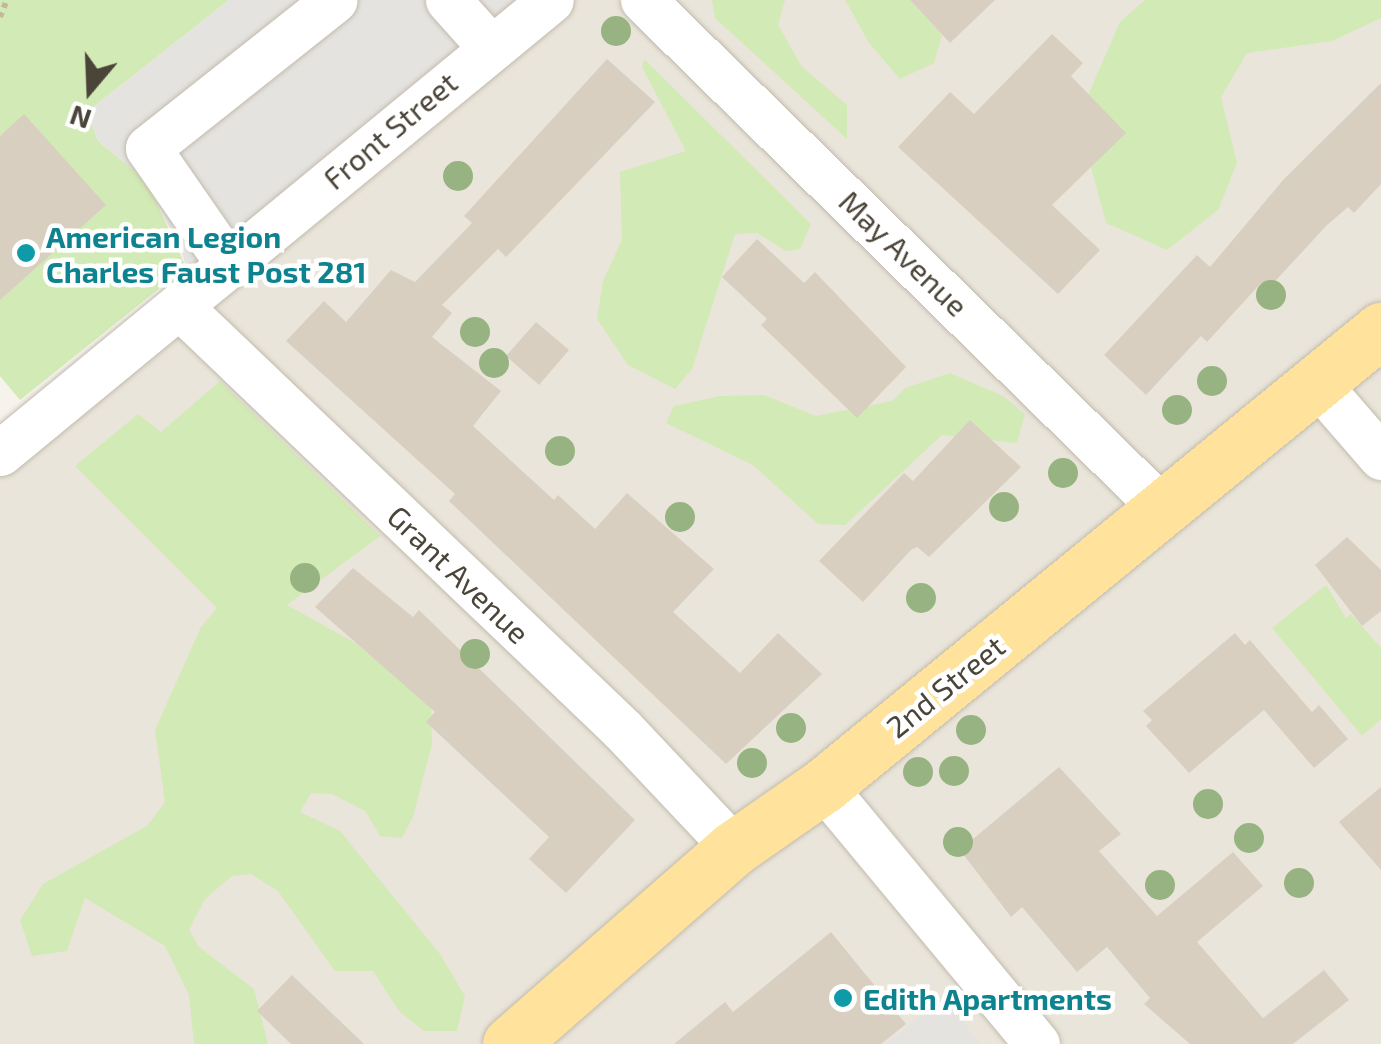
<!DOCTYPE html>
<html>
<head>
<meta charset="utf-8">
<style>
  body { margin:0 }
  #map { position:relative; width:1381px; height:1044px; overflow:hidden; background:#f6f3ec; font-family:"Exo 2",sans-serif }
  div>[style] { position:absolute }
  .residential>* { inset:0; background:#eae5da }
  .green>* { inset:0; background:#d2eab5 }
  .parking>* { inset:0; background:#e5e3e0 }
  .building>* { inset:0; background:#d8cfc1 }
  .path>* { height:6px; margin-top:-3px; transform-origin:0; background:repeating-linear-gradient(90deg,#c4b79f 0 5px,transparent 0 10px) }
  .roads { filter:drop-shadow(0 0 2px #c2bbae) drop-shadow(0 0 2px #c2bbae) }
  .minor>* { height:45px; margin:-22.5px; padding:0 22.5px; transform-origin:22.5px; border-radius:22.5px; background:#fff }
  .major>* { height:55px; margin:-27.5px; padding:0 27.5px; transform-origin:27.5px; border-radius:27.5px; background:#ffe39c }
  .trees>* { width:30px; height:30px; margin:-15px; border-radius:50%; background:#97b381 }
  .dots>* { width:28px; height:28px; translate:-50% -50%; box-sizing:border-box; border:5px solid #fff; border-radius:50% }
  span { translate:-50% -50%; white-space:nowrap; text-align:center; line-height:1.15; -webkit-text-stroke:9px #fff; paint-order:stroke }
  .street-label { font-size:30px; color:#4b4439 }
  .culture-label { font-size:30px; color:#0d838f; font-weight:700 }
  .left { translate:0 -50%; text-align:left }
  .north { position:absolute; left:40px; top:40px; width:100px; height:100px; -webkit-text-stroke:8px #fff; paint-order:stroke; rotate:199deg; font-size:28px; font-weight:700; line-height:40px; text-align:center; color:#4b4439 }
  .north::after { content:''; display:block; margin:auto; width:35px; height:45px; background:#4b4439; clip-path:polygon(50% 0,100% 100%,50% 72%,0 100%) }
</style>
</head>
<body>
<div id="map">
  <div class="residential">
    <i style="clip-path:polygon(551px 0,1381px 0,1381px 1044px,510px 1044px,733px 849px,193px 295px)"></i>
    <i style="clip-path:polygon(179px 315px,728px 848px,501px 1044px,0 1044px,0 467px)"></i>
  </div>
  <div class="green">
    <i style="clip-path:polygon(0 0,229px 0,87px 112px,98px 141px,147px 181px,186px 267px,20px 400px,0 376px,0 300px,24px 115px,0 136px)"></i>
    <i style="clip-path:polygon(712px 0,785px 0,778px 25px,802px 67px,847px 105px,847px 139px,715px 18px)"></i>
    <i style="clip-path:polygon(845px 0,910px 0,942px 35px,934px 63px,900px 79px,869px 43px)"></i>
    <i style="clip-path:polygon(1145px 0,1381px 0,1381px 18px,1332px 41px,1247px 53px,1221px 97px,1237px 163px,1218px 210px,1167px 250px,1106px 223px,1078px 118px,1120px 22px)"></i>
    <i style="clip-path:polygon(644px 59px,811px 224px,800px 249px,786px 251px,757px 233px,735px 234px,692px 369px,675px 389px,628px 365px,597px 319px,603px 281px,622px 240px,620px 172px,686px 151px,642px 67px)"></i>
    <i style="clip-path:polygon(950px 373px,1003px 396px,1025px 414px,1017px 443px,942px 435px,845px 525px,818px 524px,753px 465px,666px 423px,674px 406px,720px 396px,764px 395px,816px 416px,892px 401px,905px 388px)"></i>
    <i style="clip-path:polygon(220px 381px,380px 536px,287px 605px,357px 644px,431px 706px,432px 744px,413px 817px,402px 838px,380px 836px,365px 811px,332px 794px,311px 793px,300px 812px,340px 831px,440px 954px,465px 996px,457px 1031px,424px 1031px,399px 1011px,373px 971px,335px 971px,278px 891px,251px 874px,232px 876px,205px 899px,189px 930px,199px 947px,254px 989px,268px 1044px,194px 1044px,189px 995px,165px 946px,85px 898px,67px 951px,32px 956px,20px 920px,43px 884px,147px 826px,165px 802px,155px 730px,201px 627px,217px 608px,75px 466px,138px 414px,161px 432px)"></i>
    <i style="clip-path:polygon(1326px 585px,1346px 618px,1351px 614px,1381px 648px,1381px 719px,1362px 736px,1272px 628px)"></i>
  </div>
  <div class="parking">
    <i style="clip-path:polygon(229px 0,551px 0,193px 295px,183px 256px,147px 181px,98px 141px,87px 112px)"></i>
    <i style="clip-path:polygon(947px 1003px,981px 1044px,886px 1044px,914px 1021px)"></i>
  </div>
  <div class="building">
    <i style="clip-path:polygon(910px 0,995px 0,950px 43px)"></i>
    <i style="clip-path:polygon(1052px 34px,1083px 63px,1071px 76px,1126px 133px,1052px 205px,1100px 250px,1058px 294px,898px 147px,950px 92px,974px 114px)"></i>
    <i style="clip-path:polygon(607px 59px,655px 102px,506px 257px,498px 249px,442px 305px,452px 313px,432px 337px,501px 391px,473px 426px,554px 500px,558px 495px,595px 529px,627px 493px,714px 569px,673px 612px,740px 673px,778px 633px,822px 674px,726px 764px,449px 501px,455px 494px,286px 341px,324px 301px,346px 322px,391px 270px,415px 282px,472px 223px,464px 216px)"></i>
    <i style="clip-path:polygon(1381px 83px,1381px 184px,1354px 213px,1348px 207px,1327px 225px,1268px 289px,1261px 283px,1207px 342px,1201px 336px,1146px 395px,1104px 355px,1197px 255px,1210px 267px,1284px 179px)"></i>
    <i style="clip-path:polygon(24px 114px,106px 205px,0 300px,0 136px)"></i>
    <i style="clip-path:polygon(757px 239px,804px 283px,815px 272px,906px 367px,857px 418px,761px 325px,767px 319px,722px 277px)"></i>
    <i style="clip-path:polygon(536px 322px,569px 350px,539px 385px,506px 356px)"></i>
    <i style="clip-path:polygon(970px 420px,1021px 467px,929px 557px,917px 547px,911px 550px,863px 602px,819px 561px,904px 473px,913px 481px)"></i>
    <i style="clip-path:polygon(1347px 537px,1381px 570px,1381px 611px,1362px 626px,1315px 565px)"></i>
    <i style="clip-path:polygon(353px 568px,413px 617px,419px 610px,635px 820px,566px 893px,529px 859px,549px 837px,426px 722px,435px 712px,315px 607px)"></i>
    <i style="clip-path:polygon(1235px 633px,1245px 645px,1250px 640px,1312px 712px,1319px 705px,1348px 739px,1314px 768px,1264px 710px,1189px 773px,1146px 726px,1152px 720px,1143px 711px)"></i>
    <i style="clip-path:polygon(1059px 767px,1121px 834px,1099px 851px,1157px 916px,1233px 852px,1263px 886px,1197px 942px,1263px 1018px,1324px 970px,1349px 1000px,1293px 1044px,1190px 1044px,1144px 1004px,1150px 998px,1107px 947px,1077px 972px,1022px 907px,1011px 917px,960px 850px)"></i>
    <i style="clip-path:polygon(1381px 787px,1381px 870px,1339px 822px)"></i>
    <i style="clip-path:polygon(831px 932px,906px 1024px,881px 1044px,674px 1044px,725px 1002px,733px 1012px)"></i>
    <i style="clip-path:polygon(292px 975px,364px 1044px,291px 1044px,257px 1011px)"></i>
  </div>
  <div class="path">
    <i style="left:0;top:17px;width:18px;rotate:-68deg"></i>
  </div>
  <div class="roads">
    <div class="minor">
      <i style="left:448px;top:0;width:64px;rotate:48.1deg"></i>
      <i style="left:643px;top:0;width:728px;rotate:44.39deg"></i>
      <i style="left:229px;top:265px;width:142px;rotate:-124.7deg"></i>
      <i style="left:148px;top:148px;width:238px;rotate:-38.4deg"></i>
      <i style="left:179px;top:306px;width:613px;rotate:43.68deg"></i>
      <i style="left:622px;top:729px;width:163px;rotate:46.7deg"></i>
      <i style="left:1317px;top:383px;width:98px;rotate:49.1deg"></i>
      <i style="left:0;top:453px;width:713px;rotate:-39.43deg"></i>
      <i style="left:823px;top:786px;width:335px;rotate:50.3deg"></i>
    </div>
    <div class="major">
      <i style="left:510px;top:1044px;width:298px;rotate:-41.2deg"></i>
      <i style="left:734px;top:848px;width:108px;rotate:-34.9deg"></i>
      <i style="left:823px;top:786px;width:721px;rotate:-39.26deg"></i>
    </div>
  </div>
  <div class="trees">
    <i style="left:616px;top:31px"></i>
    <i style="left:458px;top:176px"></i>
    <i style="left:1271px;top:295px"></i>
    <i style="left:475px;top:332px"></i>
    <i style="left:494px;top:363px"></i>
    <i style="left:1212px;top:381px"></i>
    <i style="left:1177px;top:410px"></i>
    <i style="left:560px;top:451px"></i>
    <i style="left:1063px;top:473px"></i>
    <i style="left:1004px;top:507px"></i>
    <i style="left:680px;top:517px"></i>
    <i style="left:305px;top:578px"></i>
    <i style="left:921px;top:598px"></i>
    <i style="left:475px;top:654px"></i>
    <i style="left:791px;top:728px"></i>
    <i style="left:971px;top:730px"></i>
    <i style="left:752px;top:763px"></i>
    <i style="left:954px;top:771px"></i>
    <i style="left:918px;top:772px"></i>
    <i style="left:1208px;top:804px"></i>
    <i style="left:1249px;top:838px"></i>
    <i style="left:958px;top:842px"></i>
    <i style="left:1299px;top:883px"></i>
    <i style="left:1160px;top:885px"></i>
  </div>
  <div class="dots">
    <i style="left:26px;top:253px;background:#0f9aa8"></i>
    <i style="left:843px;top:998px;background:#0f9aa8"></i>
  </div>
  <div class="street-label">
    <span style="left:390px;top:130px;rotate:-40deg">Front Street</span>
    <span style="left:904px;top:253px;rotate:44deg">May Avenue</span>
    <span style="left:459px;top:574px;rotate:44deg">Grant Avenue</span>
    <span style="left:945px;top:686px;rotate:-39deg">2nd Street</span>
  </div>
  <div class="culture-label">
    <span class="left" style="left:46px;top:253px">American Legion<br>Charles Faust Post 281</span>
    <span class="left" style="left:863px;top:998px">Edith Apartments</span>
  </div>
  <div class="north">N</div>
</div>
</body>
</html>
